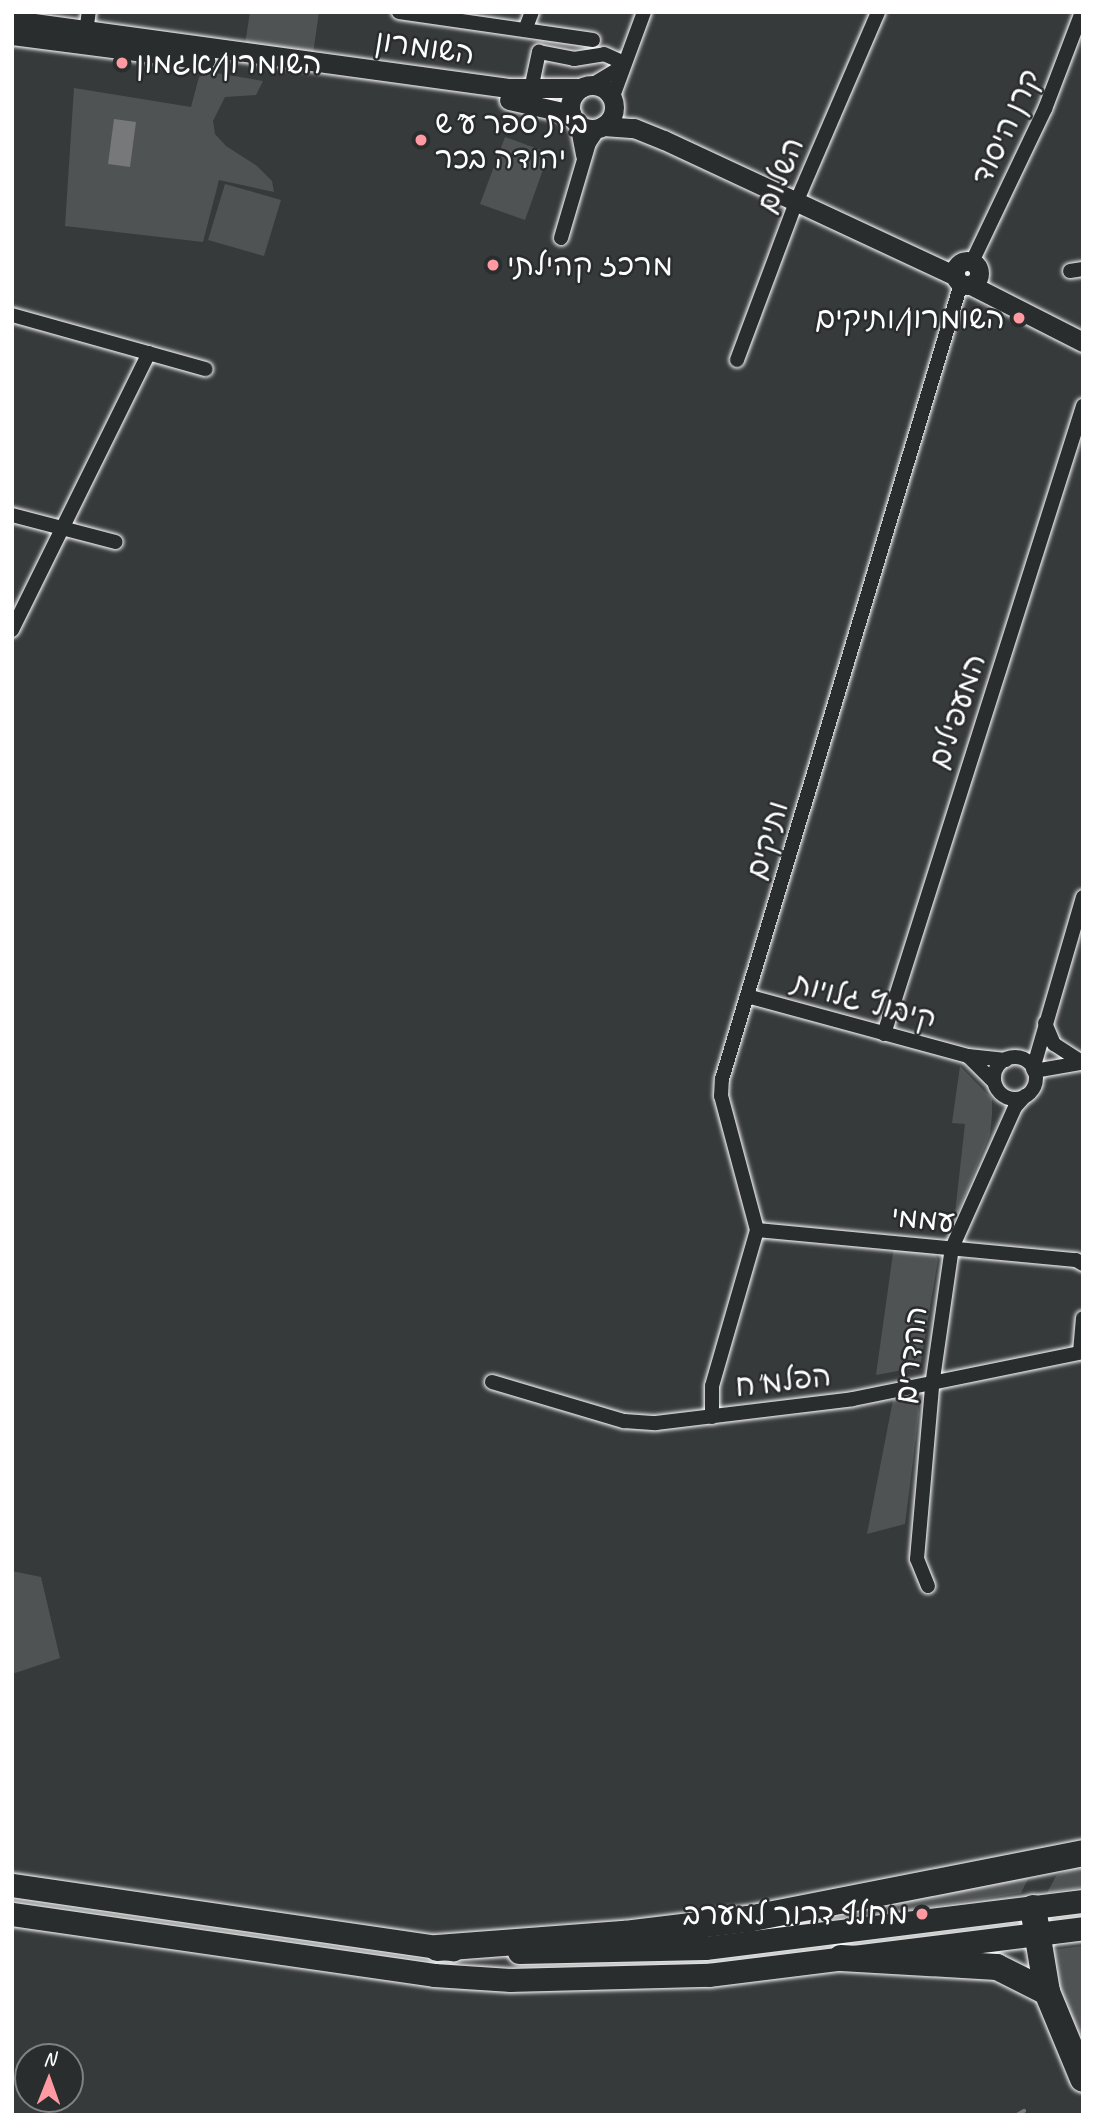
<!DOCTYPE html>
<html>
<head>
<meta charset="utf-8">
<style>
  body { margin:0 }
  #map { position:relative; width:1095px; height:2127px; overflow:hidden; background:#373a3b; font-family:Caveat,"Playpen Sans Hebrew",sans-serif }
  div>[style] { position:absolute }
  .green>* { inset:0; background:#505354 }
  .water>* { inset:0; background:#767879 }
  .stream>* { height:3.5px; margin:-1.75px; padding:0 1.75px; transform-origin:1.75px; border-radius:1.75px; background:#767879 }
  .roads { filter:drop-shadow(0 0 2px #fff) drop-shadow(0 0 2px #fff) }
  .street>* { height:14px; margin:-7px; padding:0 7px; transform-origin:7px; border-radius:7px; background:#2a2d2e }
  .street>.ring { margin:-7px; padding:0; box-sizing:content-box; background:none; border:14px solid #2a2d2e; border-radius:50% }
  .secondary>* { height:19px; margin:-9.5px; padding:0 9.5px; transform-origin:9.5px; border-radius:9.5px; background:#2a2d2e }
  .secondary>.ring { margin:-9.5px; padding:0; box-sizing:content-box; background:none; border:19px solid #2a2d2e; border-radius:50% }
  .primary>* { height:23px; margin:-11.5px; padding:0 11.5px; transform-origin:11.5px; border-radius:11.5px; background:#2a2d2e }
  .highway>* { height:26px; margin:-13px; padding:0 13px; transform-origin:13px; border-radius:13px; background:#2a2d2e }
  .dots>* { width:19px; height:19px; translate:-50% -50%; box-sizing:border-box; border:4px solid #2a2d2e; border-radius:50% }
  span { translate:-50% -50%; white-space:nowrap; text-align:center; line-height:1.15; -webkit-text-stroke:5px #2a2d2e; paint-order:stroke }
  .street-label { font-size:30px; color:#fff }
  .poi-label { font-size:30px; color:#fff }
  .left { translate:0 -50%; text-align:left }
  .right { translate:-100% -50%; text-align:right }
  .frame { position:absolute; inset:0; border:14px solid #fff; pointer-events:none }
  .north { position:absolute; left:14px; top:2043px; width:70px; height:70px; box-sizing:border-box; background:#2a2d2e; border:2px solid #7f8182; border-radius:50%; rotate:1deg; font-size:19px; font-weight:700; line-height:28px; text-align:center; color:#fff }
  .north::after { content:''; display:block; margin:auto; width:24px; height:32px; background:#ff9aa2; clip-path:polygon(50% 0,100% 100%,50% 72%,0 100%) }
</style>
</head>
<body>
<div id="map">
  <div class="green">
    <i style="clip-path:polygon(250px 12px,319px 12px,313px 54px,245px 44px)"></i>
    <i style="clip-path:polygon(210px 72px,263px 81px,256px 95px,225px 97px,213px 121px,215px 134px,226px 146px,257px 166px,272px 181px,274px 192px,219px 180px,203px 242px,65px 226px,74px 88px,191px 107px,199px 77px)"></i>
    <i style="clip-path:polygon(505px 137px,549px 153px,525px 220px,480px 204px)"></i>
    <i style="clip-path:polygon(225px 184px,281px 200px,264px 256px,208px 240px)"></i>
    <i style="clip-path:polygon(960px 1066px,992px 1099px,992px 1115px,990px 1134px,954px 1222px,965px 1124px,952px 1123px)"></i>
    <i style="clip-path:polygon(894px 1246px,933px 1252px,938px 1259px,920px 1367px,876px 1375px)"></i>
    <i style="clip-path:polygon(906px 1396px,918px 1403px,919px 1413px,905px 1524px,867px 1534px,893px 1400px)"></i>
    <i style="clip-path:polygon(12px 1571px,41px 1577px,60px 1658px,12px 1674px)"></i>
    <i style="clip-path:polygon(1083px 1864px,1083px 1887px,1047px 1893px,1056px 1876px)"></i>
    <i style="clip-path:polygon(1030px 1875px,1021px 1893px,735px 1937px,736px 1927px)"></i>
    <i style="clip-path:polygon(1083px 1946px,1083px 2044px,1063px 1998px,1051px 1950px)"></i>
  </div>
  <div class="water">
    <i style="clip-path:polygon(114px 119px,136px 122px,130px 167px,108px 164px)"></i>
  </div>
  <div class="stream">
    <i style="left:1017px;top:2115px;width:8px;rotate:-30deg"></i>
  </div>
  <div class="roads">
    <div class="street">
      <i style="left:399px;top:12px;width:196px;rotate:8.2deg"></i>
      <i style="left:525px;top:30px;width:19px;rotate:-69deg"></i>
      <i style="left:85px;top:39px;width:27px;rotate:-82deg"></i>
      <i style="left:533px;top:80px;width:29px;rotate:-78deg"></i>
      <i style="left:539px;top:52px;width:36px;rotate:11deg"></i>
      <i style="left:574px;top:59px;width:30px;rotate:-9deg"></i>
      <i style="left:604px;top:54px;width:20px;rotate:24deg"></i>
      <i style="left:590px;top:86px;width:35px;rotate:-31deg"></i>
      <i style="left:612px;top:99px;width:93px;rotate:-69.8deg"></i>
      <i style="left:577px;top:124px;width:33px;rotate:79deg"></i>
      <i style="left:561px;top:238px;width:99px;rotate:-73.6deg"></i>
      <i style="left:589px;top:143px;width:18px;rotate:-56deg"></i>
      <i style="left:972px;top:262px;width:170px;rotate:-64.5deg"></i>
      <i style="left:1045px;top:109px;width:104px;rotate:-69.1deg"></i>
      <i style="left:1070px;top:271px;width:13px;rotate:-9deg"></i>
      <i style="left:12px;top:315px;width:201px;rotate:15.6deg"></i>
      <i style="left:737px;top:360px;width:165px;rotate:-69.5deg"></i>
      <i style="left:795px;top:205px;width:210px;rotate:-66.7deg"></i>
      <i style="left:12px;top:515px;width:107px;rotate:14.6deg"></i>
      <i style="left:12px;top:630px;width:309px;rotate:-63.7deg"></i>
      <i style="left:747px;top:996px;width:229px;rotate:15.2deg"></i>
      <i style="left:968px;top:1056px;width:38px;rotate:6deg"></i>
      <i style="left:1045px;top:1023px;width:23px;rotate:67deg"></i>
      <i style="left:1054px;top:1044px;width:35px;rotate:33deg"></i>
      <i style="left:884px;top:1034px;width:659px;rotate:-72.42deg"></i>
      <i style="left:968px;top:1056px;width:37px;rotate:45deg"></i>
      <i class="ring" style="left:994px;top:1057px;width:28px;height:28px"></i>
      <i style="left:1033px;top:1069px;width:179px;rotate:-73.8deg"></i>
      <i style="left:1034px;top:1071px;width:48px;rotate:-9.7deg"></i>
      <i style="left:757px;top:1230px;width:320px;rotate:5.4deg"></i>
      <i style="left:1076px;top:1260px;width:8px;rotate:30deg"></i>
      <i style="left:1080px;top:1352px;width:34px;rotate:-85deg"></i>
      <i style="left:492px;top:1382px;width:138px;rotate:16.5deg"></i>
      <i style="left:624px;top:1421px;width:32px;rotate:4deg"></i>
      <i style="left:656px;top:1423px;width:198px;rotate:-6.9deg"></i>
      <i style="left:853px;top:1399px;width:235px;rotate:-11.5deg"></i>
      <i style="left:712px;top:1417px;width:31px;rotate:-90deg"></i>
      <i style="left:712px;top:1386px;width:162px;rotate:-73.9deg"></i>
      <i style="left:757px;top:1230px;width:139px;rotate:-105deg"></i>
      <i style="left:721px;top:1096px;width:17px;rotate:-87deg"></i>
      <i style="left:722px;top:1079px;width:830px;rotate:-73.27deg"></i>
      <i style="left:928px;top:1586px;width:29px;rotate:-112deg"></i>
      <i style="left:917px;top:1559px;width:174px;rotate:-85deg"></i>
      <i style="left:932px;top:1386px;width:139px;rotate:-81.8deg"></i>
      <i style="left:952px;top:1248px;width:154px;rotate:-65.9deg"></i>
      <i style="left:1015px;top:1107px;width:15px;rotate:-48deg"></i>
    </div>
    <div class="secondary">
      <i style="left:12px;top:20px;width:499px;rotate:7.8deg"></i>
      <i style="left:506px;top:88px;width:75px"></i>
      <i style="left:12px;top:35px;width:195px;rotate:7.4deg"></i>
      <i class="ring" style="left:570px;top:85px;width:25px;height:25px"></i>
      <i style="left:509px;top:100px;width:64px;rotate:12.7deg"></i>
      <i style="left:603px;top:126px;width:31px;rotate:4deg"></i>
      <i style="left:634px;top:128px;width:32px;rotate:22deg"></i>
      <i style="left:664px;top:140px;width:321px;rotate:25deg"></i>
      <i class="ring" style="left:955px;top:261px;width:5px;height:5px"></i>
      <i style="left:971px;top:285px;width:126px;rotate:27deg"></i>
    </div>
    <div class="primary">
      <i style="left:12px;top:1885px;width:446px;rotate:8.3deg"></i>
      <i style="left:12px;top:1914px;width:426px;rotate:8.2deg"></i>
      <i style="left:434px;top:1975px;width:77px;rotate:3.7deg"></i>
      <i style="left:511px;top:1980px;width:197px;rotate:-1.5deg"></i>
      <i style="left:708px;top:1975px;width:378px;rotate:-7.1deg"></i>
      <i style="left:519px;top:1952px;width:186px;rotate:-1.2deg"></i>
      <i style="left:705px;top:1948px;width:381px;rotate:-7.1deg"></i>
    </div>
    <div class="highway">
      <i style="left:1033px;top:1908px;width:85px;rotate:80.5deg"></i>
      <i style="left:1047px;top:1992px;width:94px;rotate:67.5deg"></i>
      <i style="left:437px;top:1948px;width:189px;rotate:-4.3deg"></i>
      <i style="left:625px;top:1934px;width:124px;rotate:-7deg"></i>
      <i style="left:748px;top:1919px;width:341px;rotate:-11.1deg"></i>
      <i style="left:841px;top:1958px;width:156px;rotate:3.3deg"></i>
      <i style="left:997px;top:1967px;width:56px;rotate:26.6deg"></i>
    </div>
  </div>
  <div class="dots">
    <i style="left:122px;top:63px;background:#ff9aa2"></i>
    <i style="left:421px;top:140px;background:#ff9aa2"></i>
    <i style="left:493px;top:265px;background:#ff9aa2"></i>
    <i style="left:1019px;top:318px;background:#ff9aa2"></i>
    <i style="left:922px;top:1914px;background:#ff9aa2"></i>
  </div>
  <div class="street-label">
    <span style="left:425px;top:47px;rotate:8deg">השומרון</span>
    <span style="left:1006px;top:127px;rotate:-65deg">קרן היסוד</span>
    <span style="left:780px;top:175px;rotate:-68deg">השלום</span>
    <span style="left:957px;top:711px;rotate:-71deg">המעפילים</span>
    <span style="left:767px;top:840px;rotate:-73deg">ותיקים</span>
    <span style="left:864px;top:1001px;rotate:15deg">קיבוץ גלויות</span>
    <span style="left:923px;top:1219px;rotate:5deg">עממי</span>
    <span style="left:911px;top:1355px;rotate:-83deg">ההדרים</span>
    <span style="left:783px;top:1381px;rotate:-7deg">הפלמ"ח</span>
  </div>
  <div class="poi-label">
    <span class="left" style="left:136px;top:63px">השומרון/אגמון</span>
    <span class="left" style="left:435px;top:140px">בית ספר ע"ש<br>יהודה בכר</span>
    <span class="left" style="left:507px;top:265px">מרכז קהילתי</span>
    <span class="right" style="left:1005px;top:318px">השומרון/ותיקים</span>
    <span class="right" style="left:908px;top:1914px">מחלף דרור למערב</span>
  </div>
  <div class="frame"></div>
  <div class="north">N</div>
</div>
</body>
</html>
